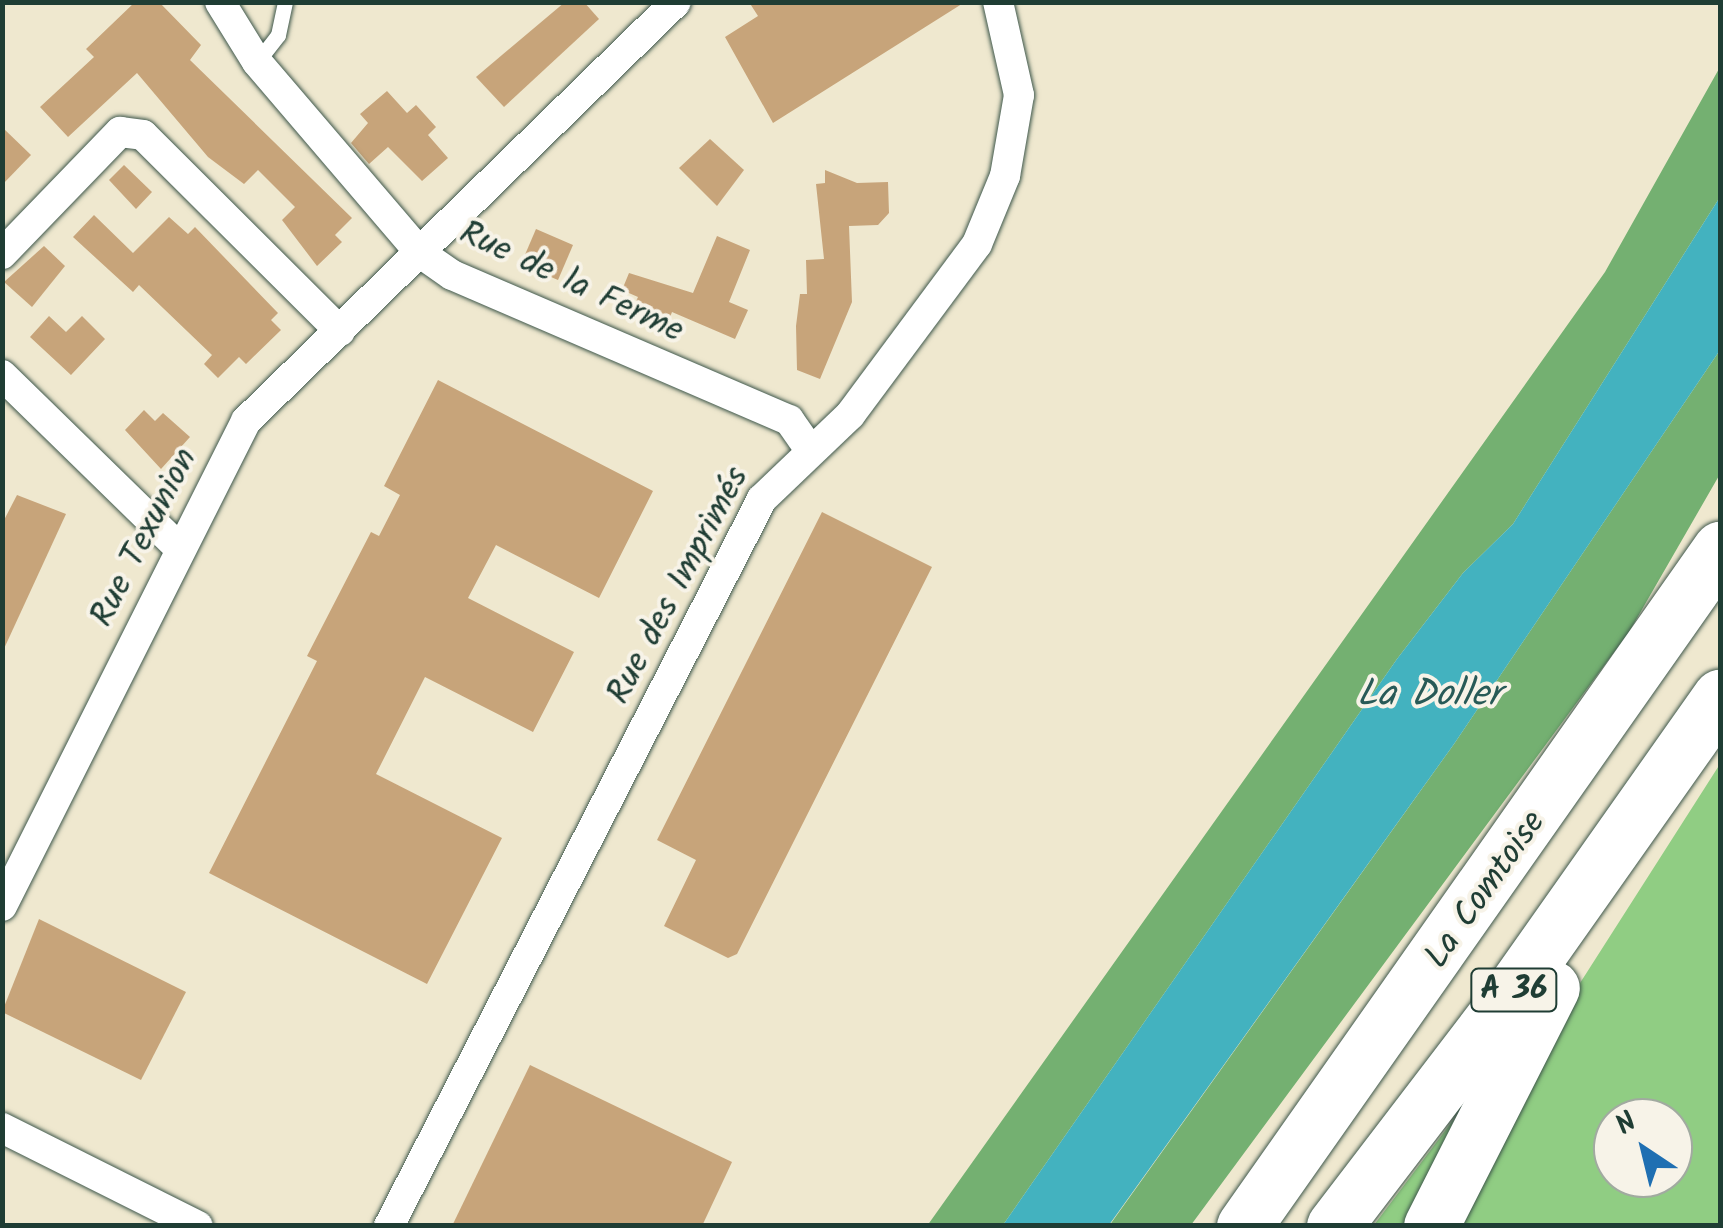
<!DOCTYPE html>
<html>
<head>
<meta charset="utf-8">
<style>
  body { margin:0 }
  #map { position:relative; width:1723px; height:1228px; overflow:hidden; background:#efe8cf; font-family:Kalam,sans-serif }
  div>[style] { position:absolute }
  .green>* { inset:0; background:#90cd83 }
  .forest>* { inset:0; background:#74b071 }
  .water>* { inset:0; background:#43b2bf }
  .building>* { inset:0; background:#c7a47a }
  .roads { filter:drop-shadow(0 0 2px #3e574b) drop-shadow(0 0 2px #3e574b) }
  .lane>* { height:15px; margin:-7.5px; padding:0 7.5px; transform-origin:7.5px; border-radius:7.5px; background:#fff }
  .street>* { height:30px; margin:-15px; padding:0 15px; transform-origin:15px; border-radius:15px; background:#fff }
  .highway>* { height:55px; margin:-27.5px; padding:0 27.5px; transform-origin:27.5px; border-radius:27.5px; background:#fff }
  span { translate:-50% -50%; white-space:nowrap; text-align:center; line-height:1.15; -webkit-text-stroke:8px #f7f3e8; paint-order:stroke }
  .shield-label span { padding:2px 8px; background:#f7f3e8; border:2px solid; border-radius:8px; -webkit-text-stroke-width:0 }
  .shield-label { font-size:32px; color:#1f3d34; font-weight:700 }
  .street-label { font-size:35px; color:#1f3d34 }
  .water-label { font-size:38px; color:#285a57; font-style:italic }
  .frame { position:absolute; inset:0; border:5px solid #1f3d34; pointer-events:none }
  .north { position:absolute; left:1593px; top:1098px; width:100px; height:100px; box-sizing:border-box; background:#f7f3e8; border:2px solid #a1aaa0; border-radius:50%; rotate:325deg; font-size:28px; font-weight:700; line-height:40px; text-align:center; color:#1f3d34 }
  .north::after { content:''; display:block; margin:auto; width:35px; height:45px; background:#1f6fb2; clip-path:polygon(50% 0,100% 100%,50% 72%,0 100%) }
</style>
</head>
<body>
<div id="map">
  <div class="green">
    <i style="clip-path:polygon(evenodd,1720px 764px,1720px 1225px,1451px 1226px,1543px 1041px,1720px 764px,1613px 1118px,1673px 1118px,1673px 1178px,1613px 1178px,1613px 1118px)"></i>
    <i style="clip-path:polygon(1454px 1119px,1413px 1225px,1374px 1225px)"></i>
  </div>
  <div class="forest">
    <i style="clip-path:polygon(1720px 67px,1720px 197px,1513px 524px,1463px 573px,1397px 659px,1003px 1225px,927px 1226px,1605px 272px)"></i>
    <i style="clip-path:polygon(1720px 350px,1720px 474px,1629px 632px,1191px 1225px,1109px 1226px,1454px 744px)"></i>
  </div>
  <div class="water">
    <i style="clip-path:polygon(1720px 197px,1720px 350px,1454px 744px,1109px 1225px,1003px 1225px,1397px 659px,1463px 573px,1513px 524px)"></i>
  </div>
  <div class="building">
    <i style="clip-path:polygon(135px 2px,159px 2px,201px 45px,190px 60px,352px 218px,335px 235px,342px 242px,317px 266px,282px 220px,295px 207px,258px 170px,244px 184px,208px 157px,137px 73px,68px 137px,40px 107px,94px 57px,86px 49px)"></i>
    <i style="clip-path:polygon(565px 2px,584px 2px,599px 19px,504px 107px,476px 77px)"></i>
    <i style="clip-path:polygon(749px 2px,965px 2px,773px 123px,725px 37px,758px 16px)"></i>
    <i style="clip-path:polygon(387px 91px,407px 113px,416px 105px,436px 127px,428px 135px,448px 158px,422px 181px,388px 147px,369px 164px,351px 143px,368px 123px,360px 114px)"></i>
    <i style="clip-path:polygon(2px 127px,31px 155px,2px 185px)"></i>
    <i style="clip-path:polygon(710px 139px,744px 170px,717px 206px,679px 168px)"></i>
    <i style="clip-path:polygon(124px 165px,152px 192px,136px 209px,109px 180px)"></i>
    <i style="clip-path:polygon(825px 170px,857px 183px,888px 182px,889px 213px,878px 225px,849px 226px,852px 302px,820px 379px,797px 370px,796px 326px,800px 294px,807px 294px,806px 260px,824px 259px,816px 184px,825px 183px)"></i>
    <i style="clip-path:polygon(94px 215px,133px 253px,169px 217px,188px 234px,195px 227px,278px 313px,271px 320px,281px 330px,246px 364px,239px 357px,218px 378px,204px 364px,212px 355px,139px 285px,133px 292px,73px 237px)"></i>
    <i style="clip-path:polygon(536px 229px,573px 245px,558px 280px,527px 267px,524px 257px)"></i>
    <i style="clip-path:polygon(717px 236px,750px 250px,729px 302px,748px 310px,735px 339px,672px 312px,667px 325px,632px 310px,638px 297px,622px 290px,629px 273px,693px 293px)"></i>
    <i style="clip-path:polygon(44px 246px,65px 266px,32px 307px,4px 282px)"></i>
    <i style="clip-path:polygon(49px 316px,66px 332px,82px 316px,105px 339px,71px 375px,30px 337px)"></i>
    <i style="clip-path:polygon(438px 380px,653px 491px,599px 598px,496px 545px,468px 598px,574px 652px,533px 732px,425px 677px,376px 774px,502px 838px,427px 984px,209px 873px,317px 661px,307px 656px,371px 532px,379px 536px,400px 495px,384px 486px)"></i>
    <i style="clip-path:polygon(144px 410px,155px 421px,163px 413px,190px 437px,161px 469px,125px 430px)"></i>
    <i style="clip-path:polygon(17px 495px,66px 514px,2px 653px,2px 524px)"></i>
    <i style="clip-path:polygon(822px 512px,932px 567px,737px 954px,728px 958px,664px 926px,696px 860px,657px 840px)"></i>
    <i style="clip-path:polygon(39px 919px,186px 992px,141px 1080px,2px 1012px)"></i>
    <i style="clip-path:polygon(530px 1065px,732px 1162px,702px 1226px,452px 1226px)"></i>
  </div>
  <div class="roads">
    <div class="lane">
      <i style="left:257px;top:62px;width:34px;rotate:-52deg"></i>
      <i style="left:278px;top:35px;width:34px;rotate:-78deg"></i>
    </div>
    <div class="street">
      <i style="left:220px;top:2px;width:70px;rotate:58.3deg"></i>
      <i style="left:257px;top:62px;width:250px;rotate:49.5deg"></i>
      <i style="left:419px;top:252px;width:40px;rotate:34.9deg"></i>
      <i style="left:452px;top:275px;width:367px;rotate:23.3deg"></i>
      <i style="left:789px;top:420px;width:37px;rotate:55deg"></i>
      <i style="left:2px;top:254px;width:170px;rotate:-46deg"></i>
      <i style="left:120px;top:132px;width:23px;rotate:7deg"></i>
      <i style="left:143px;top:135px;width:278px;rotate:44.9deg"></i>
      <i style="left:2px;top:375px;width:249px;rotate:44.3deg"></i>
      <i style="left:2px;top:906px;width:543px;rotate:-63.29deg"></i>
      <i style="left:246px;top:421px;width:600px;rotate:-44.26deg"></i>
      <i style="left:2px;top:1128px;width:219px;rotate:26.6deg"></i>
      <i style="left:389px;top:1226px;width:817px;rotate:-62.84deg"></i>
      <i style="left:762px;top:499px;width:122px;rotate:-43.7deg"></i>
      <i style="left:850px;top:415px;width:213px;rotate:-53.4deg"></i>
      <i style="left:977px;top:244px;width:74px;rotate:-67.6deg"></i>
      <i style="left:1005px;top:176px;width:82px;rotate:-80.2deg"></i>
      <i style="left:1019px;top:95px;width:95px;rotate:-102.7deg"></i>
    </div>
    <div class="highway">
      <i style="left:1244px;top:1226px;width:828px;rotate:-54.89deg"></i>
      <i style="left:1334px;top:1226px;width:263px;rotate:-52.6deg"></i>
      <i style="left:1494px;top:1017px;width:392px;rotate:-54.8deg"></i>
      <i style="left:1431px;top:1226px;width:267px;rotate:-63.1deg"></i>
    </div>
  </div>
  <div class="shield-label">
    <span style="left:1514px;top:990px">A 36</span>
  </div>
  <div class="street-label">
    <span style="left:571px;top:283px;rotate:25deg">Rue de la Ferme</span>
    <span style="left:145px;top:538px;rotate:-63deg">Rue Texunion</span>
    <span style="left:679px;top:586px;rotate:-62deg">Rue des Imprimés</span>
    <span style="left:1486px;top:890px;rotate:-55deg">La Comtoise</span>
  </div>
  <div class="water-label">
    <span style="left:1429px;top:696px">La Doller</span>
  </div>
  <div class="frame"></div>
  <div class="north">N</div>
</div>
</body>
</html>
